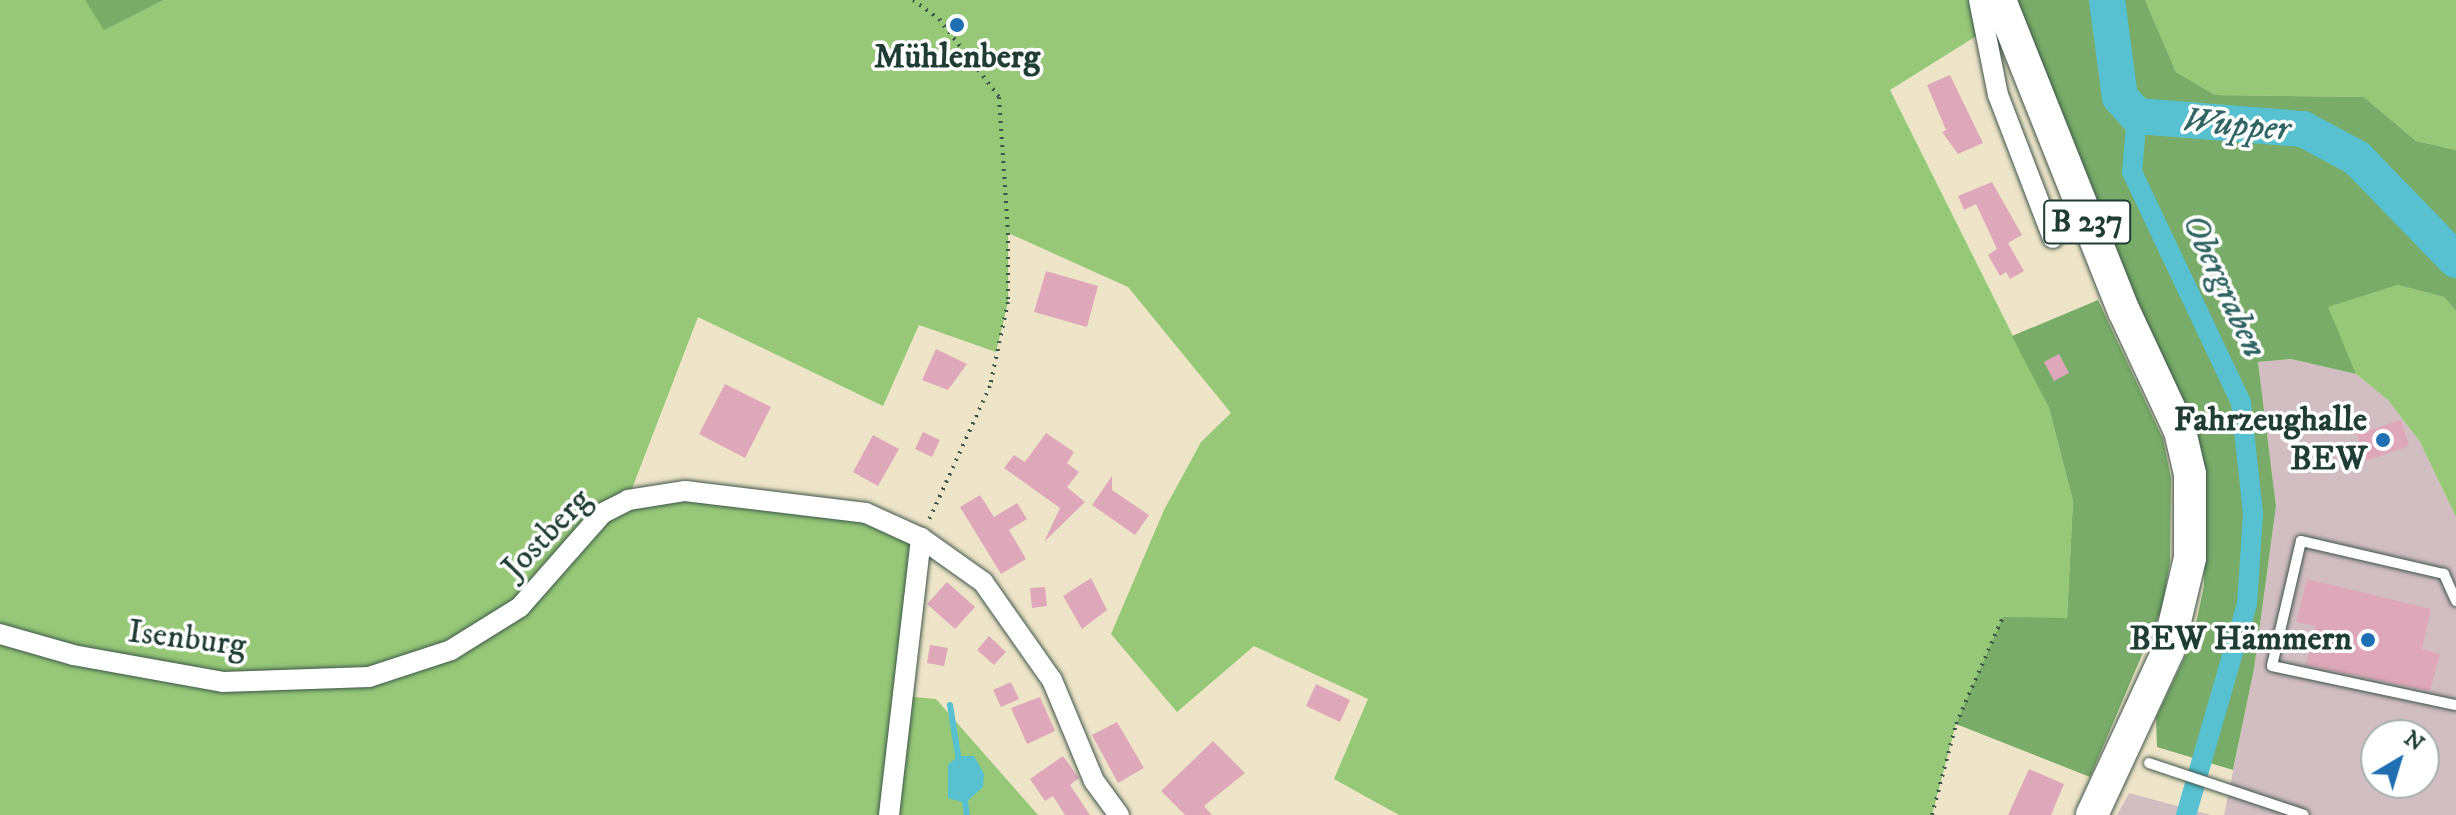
<!DOCTYPE html>
<html>
<head>
<meta charset="utf-8">
<style>
  body { margin:0 }
  #map { position:relative; width:2456px; height:815px; overflow:hidden; background:#eee5c9; font-family:"IM FELL DW Pica",serif }
  div>[style] { position:absolute }
  .industrial>* { inset:0; background:#d2bec2 }
  .green>* { inset:0; background:#96c878 }
  .forest>* { inset:0; background:#78ac68 }
  .water>* { inset:0; background:#57c1d2 }
  .stream>* { height:6px; margin:-3px; padding:0 3px; transform-origin:3px; border-radius:3px; background:#57c1d2 }
  .canal>* { height:20px; margin:-10px; padding:0 10px; transform-origin:10px; border-radius:10px; background:#57c1d2 }
  .river>* { height:36px; margin:-18px; padding:0 18px; transform-origin:18px; border-radius:18px; background:#57c1d2 }
  .building>* { inset:0; background:#dea8ba }
  .path>* { height:4px; margin-top:-2px; transform-origin:0; background:repeating-linear-gradient(90deg,#3e564a 0 2px,transparent 0 8px) }
  .roads { filter:drop-shadow(0 0 2px #3e564a) drop-shadow(0 0 2px #3e564a) }
  .service>* { height:10px; margin:-5px; padding:0 5px; transform-origin:5px; border-radius:5px; background:#fff }
  .minor>* { height:20px; margin:-10px; padding:0 10px; transform-origin:10px; border-radius:10px; background:#fff }
  .primary>* { height:32px; margin:-16px; padding:0 16px; transform-origin:16px; border-radius:16px; background:#fff }
  .dots>* { width:22px; height:22px; translate:-50% -50%; box-sizing:border-box; border:4px solid #fff; border-radius:50% }
  span { translate:-50% -50%; white-space:nowrap; text-align:center; line-height:1.15; -webkit-text-stroke:7px #fff; paint-order:stroke }
  .shield-label span { padding:2px 6px; background:#fff; border:2px solid; border-radius:6px; -webkit-text-stroke-width:0 }
  .shield-label { font-size:32px; color:#1f3d34; font-weight:700 }
  .poi-label { font-size:34px; color:#1f3d34; font-weight:700 }
  .right { translate:-100% -50%; text-align:right }
  .street-label { font-size:34px; color:#1f3d34 }
  .water-label { font-size:36px; color:#306563; font-style:italic }
  .north { position:absolute; left:2360px; top:719px; width:80px; height:80px; box-sizing:border-box; background:#fff; border:2px solid #a5b1ae; border-radius:50%; rotate:38deg; font-size:22px; font-weight:700; line-height:32px; text-align:center; color:#1f3d34 }
  .north::after { content:''; display:block; margin:auto; width:28px; height:36px; background:#1f6fb2; clip-path:polygon(50% 0,100% 100%,50% 72%,0 100%) }
</style>
</head>
<body>
<div id="map">
  <div class="industrial">
    <i style="clip-path:polygon(evenodd,2291px 359px,2356px 374px,2388px 400px,2420px 442px,2456px 517px,2456px 815px,2224px 815px,2254px 669px,2276px 506px,2258px 362px,2291px 359px,2376px 735px,2424px 735px,2424px 783px,2376px 783px,2376px 735px)"></i>
    <i style="clip-path:polygon(2129px 793px,2211px 815px,2117px 815px)"></i>
  </div>
  <div class="green">
    <i style="clip-path:polygon(0 0,85px 0,105px 29px,164px 0,1973px 0,1978px 35px,1890px 90px,2049px 408px,2073px 501px,2067px 618px,1981px 673px,1956px 724px,1932px 815px,1399px 815px,1334px 779px,1368px 699px,1254px 646px,1177px 712px,1111px 634px,1164px 510px,1201px 442px,1231px 413px,1128px 287px,1008px 233px,1008px 302px,996px 352px,919px 325px,883px 406px,698px 317px,628px 499px,685px 491px,866px 513px,921px 538px,903px 696px,936px 699px,1038px 815px,0 815px)"></i>
    <i style="clip-path:polygon(2145px 0,2456px 0,2456px 150px,2416px 141px,2364px 97px,2215px 95px,2176px 72px)"></i>
    <i style="clip-path:polygon(2398px 285px,2444px 297px,2456px 311px,2456px 517px,2420px 442px,2388px 400px,2356px 374px,2327px 307px)"></i>
  </div>
  <div class="forest">
    <i style="clip-path:polygon(85px 0,164px 0,104px 30px)"></i>
    <i style="clip-path:polygon(2000px 0,2145px 0,2176px 72px,2215px 95px,2364px 97px,2416px 141px,2456px 150px,2456px 311px,2444px 297px,2398px 285px,2328px 307px,2356px 374px,2291px 359px,2258px 362px,2276px 506px,2254px 669px,2233px 770px,2157px 747px,2156px 718px,2192px 642px,2204px 586px,2206px 488px,2195px 431px)"></i>
    <i style="clip-path:polygon(2098px 300px,2163px 439px,2171px 478px,2170px 561px,2162px 608px,2090px 777px,1956px 724px,2003px 617px,2067px 618px,2073px 501px,2049px 408px,2012px 336px)"></i>
  </div>
  <div class="water">
    <i style="clip-path:polygon(958px 756px,974px 756px,984px 774px,983px 787px,965px 803px,948px 798px,948px 765px)"></i>
  </div>
  <div class="stream">
    <i style="left:950px;top:705px;width:57px;rotate:80.9deg"></i>
    <i style="left:964px;top:796px;width:19px;rotate:81deg"></i>
  </div>
  <div class="canal">
    <i style="left:2137px;top:116px;width:56px;rotate:95.1deg"></i>
    <i style="left:2132px;top:172px;width:255px;rotate:64.7deg"></i>
    <i style="left:2241px;top:403px;width:112px;rotate:83.8deg"></i>
    <i style="left:2253px;top:514px;width:90px;rotate:93.8deg"></i>
    <i style="left:2247px;top:604px;width:220px;rotate:106.1deg"></i>
  </div>
  <div class="river">
    <i style="left:2107px;top:0;width:98px;rotate:82.4deg"></i>
    <i style="left:2120px;top:97px;width:25px;rotate:48deg"></i>
    <i style="left:2137px;top:116px;width:167px;rotate:4.5deg"></i>
    <i style="left:2303px;top:129px;width:61px;rotate:28.2deg"></i>
    <i style="left:2357px;top:158px;width:142px;rotate:45.9deg"></i>
  </div>
  <div class="building">
    <i style="clip-path:polygon(1950px 75px,1983px 143px,1958px 154px,1942px 132px,1946px 130px,1927px 85px)"></i>
    <i style="clip-path:polygon(1992px 182px,2022px 235px,2008px 243px,2024px 271px,2010px 279px,2006px 272px,2000px 276px,1988px 255px,1997px 249px,1976px 204px,1964px 210px,1958px 196px)"></i>
    <i style="clip-path:polygon(1046px 271px,1098px 286px,1087px 327px,1034px 312px)"></i>
    <i style="clip-path:polygon(936px 349px,967px 364px,948px 390px,922px 380px)"></i>
    <i style="clip-path:polygon(2059px 354px,2069px 373px,2054px 381px,2044px 362px)"></i>
    <i style="clip-path:polygon(725px 384px,771px 407px,745px 458px,699px 434px)"></i>
    <i style="clip-path:polygon(2401px 420px,2409px 446px,2366px 461px,2357px 434px)"></i>
    <i style="clip-path:polygon(923px 432px,940px 440px,932px 457px,915px 449px)"></i>
    <i style="clip-path:polygon(1046px 433px,1074px 452px,1067px 463px,1079px 472px,1067px 487px,1085px 502px,1044px 542px,1060px 508px,1004px 468px,1014px 455px,1025px 462px)"></i>
    <i style="clip-path:polygon(873px 435px,899px 449px,878px 486px,853px 472px)"></i>
    <i style="clip-path:polygon(1112px 476px,1112px 490px,1149px 515px,1135px 535px,1092px 505px)"></i>
    <i style="clip-path:polygon(980px 495px,994px 517px,1017px 503px,1027px 519px,1009px 530px,1026px 559px,1001px 574px,960px 507px)"></i>
    <i style="clip-path:polygon(1091px 578px,1107px 610px,1082px 629px,1063px 596px)"></i>
    <i style="clip-path:polygon(2307px 579px,2431px 609px,2422px 649px,2440px 654px,2430px 691px,2306px 665px,2315px 626px,2296px 622px)"></i>
    <i style="clip-path:polygon(947px 582px,975px 607px,955px 629px,927px 604px)"></i>
    <i style="clip-path:polygon(1045px 587px,1047px 606px,1032px 608px,1030px 588px)"></i>
    <i style="clip-path:polygon(989px 636px,1006px 652px,994px 665px,977px 650px)"></i>
    <i style="clip-path:polygon(930px 645px,948px 648px,944px 666px,927px 663px)"></i>
    <i style="clip-path:polygon(1011px 682px,1019px 699px,1001px 707px,993px 690px)"></i>
    <i style="clip-path:polygon(1316px 684px,1350px 700px,1340px 722px,1306px 706px)"></i>
    <i style="clip-path:polygon(1040px 697px,1055px 731px,1027px 744px,1011px 708px)"></i>
    <i style="clip-path:polygon(1117px 722px,1144px 768px,1118px 783px,1092px 735px)"></i>
    <i style="clip-path:polygon(1213px 741px,1245px 773px,1204px 806px,1212px 815px,1185px 815px,1161px 791px)"></i>
    <i style="clip-path:polygon(1063px 756px,1079px 778px,1070px 785px,1090px 815px,1065px 815px,1053px 796px,1045px 801px,1030px 779px)"></i>
    <i style="clip-path:polygon(2029px 769px,2064px 784px,2051px 815px,2008px 815px)"></i>
  </div>
  <div class="path">
    <i style="left:913px;top:0;width:32px;rotate:36deg"></i>
    <i style="left:939px;top:19px;width:98px;rotate:52.4deg"></i>
    <i style="left:999px;top:97px;width:136px;rotate:86.2deg"></i>
    <i style="left:1008px;top:233px;width:69px;rotate:90deg"></i>
    <i style="left:1008px;top:302px;width:86px;rotate:102.1deg"></i>
    <i style="left:990px;top:386px;width:147px;rotate:114.5deg"></i>
    <i style="left:1932px;top:815px;width:94px;rotate:-75.2deg"></i>
    <i style="left:1956px;top:724px;width:117px;rotate:-66.3deg"></i>
  </div>
  <div class="roads">
    <div class="service">
      <i style="left:2456px;top:601px;width:30px;rotate:-114deg"></i>
      <i style="left:2444px;top:574px;width:147px;rotate:-167deg"></i>
      <i style="left:2301px;top:541px;width:128px;rotate:103.1deg"></i>
      <i style="left:2272px;top:666px;width:188px;rotate:12deg"></i>
      <i style="left:2149px;top:763px;width:163px;rotate:18.5deg"></i>
    </div>
    <div class="minor">
      <i style="left:1979px;top:0;width:97px;rotate:78.7deg"></i>
      <i style="left:1998px;top:95px;width:153px;rotate:69deg"></i>
      <i style="left:0;top:634px;width:76px;rotate:16deg"></i>
      <i style="left:73px;top:655px;width:152px;rotate:10.2deg"></i>
      <i style="left:223px;top:682px;width:146px;rotate:-2deg"></i>
      <i style="left:369px;top:677px;width:86px;rotate:-18.2deg"></i>
      <i style="left:451px;top:650px;width:81px;rotate:-31.9deg"></i>
      <i style="left:520px;top:607px;width:125px;rotate:-48.6deg"></i>
      <i style="left:603px;top:513px;width:28px;rotate:-27deg"></i>
      <i style="left:628px;top:500px;width:58px;rotate:-9deg"></i>
      <i style="left:685px;top:491px;width:182px;rotate:6.9deg"></i>
      <i style="left:866px;top:513px;width:60px;rotate:24.4deg"></i>
      <i style="left:921px;top:538px;width:76px;rotate:35.4deg"></i>
      <i style="left:983px;top:582px;width:120px;rotate:54.9deg"></i>
      <i style="left:1052px;top:680px;width:109px;rotate:67.4deg"></i>
      <i style="left:1094px;top:781px;width:42px;rotate:53.7deg"></i>
      <i style="left:889px;top:815px;width:279px;rotate:-83.4deg"></i>
    </div>
    <div class="primary">
      <i style="left:2000px;top:0;width:335px;rotate:68.3deg"></i>
      <i style="left:2124px;top:311px;width:132px;rotate:65deg"></i>
      <i style="left:2180px;top:431px;width:44px;rotate:76.9deg"></i>
      <i style="left:2190px;top:474px;width:84px;rotate:90deg"></i>
      <i style="left:2190px;top:558px;width:96px;rotate:103.3deg"></i>
      <i style="left:2168px;top:651px;width:181px;rotate:114.9deg"></i>
    </div>
  </div>
  <div class="dots">
    <i style="left:957px;top:25px;background:#1f6fb2"></i>
    <i style="left:2383px;top:440px;background:#1f6fb2"></i>
    <i style="left:2368px;top:640px;background:#1f6fb2"></i>
  </div>
  <div class="shield-label">
    <span style="left:2087px;top:222px">B 237</span>
  </div>
  <div class="poi-label">
    <span style="left:957px;top:58px">Mühlenberg</span>
    <span class="right" style="left:2367px;top:440px">Fahrzeughalle<br>BEW</span>
    <span class="right" style="left:2352px;top:640px">BEW Hämmern</span>
  </div>
  <div class="street-label">
    <span style="left:547px;top:534px;rotate:-46deg">Jostberg</span>
    <span style="left:187px;top:639px;rotate:7deg">Isenburg</span>
  </div>
  <div class="water-label">
    <span style="left:2236px;top:125px;rotate:5deg">Wupper</span>
    <span style="left:2224px;top:286px;rotate:65deg">Obergraben</span>
  </div>
  <div class="north">N</div>
</div>
</body>
</html>
